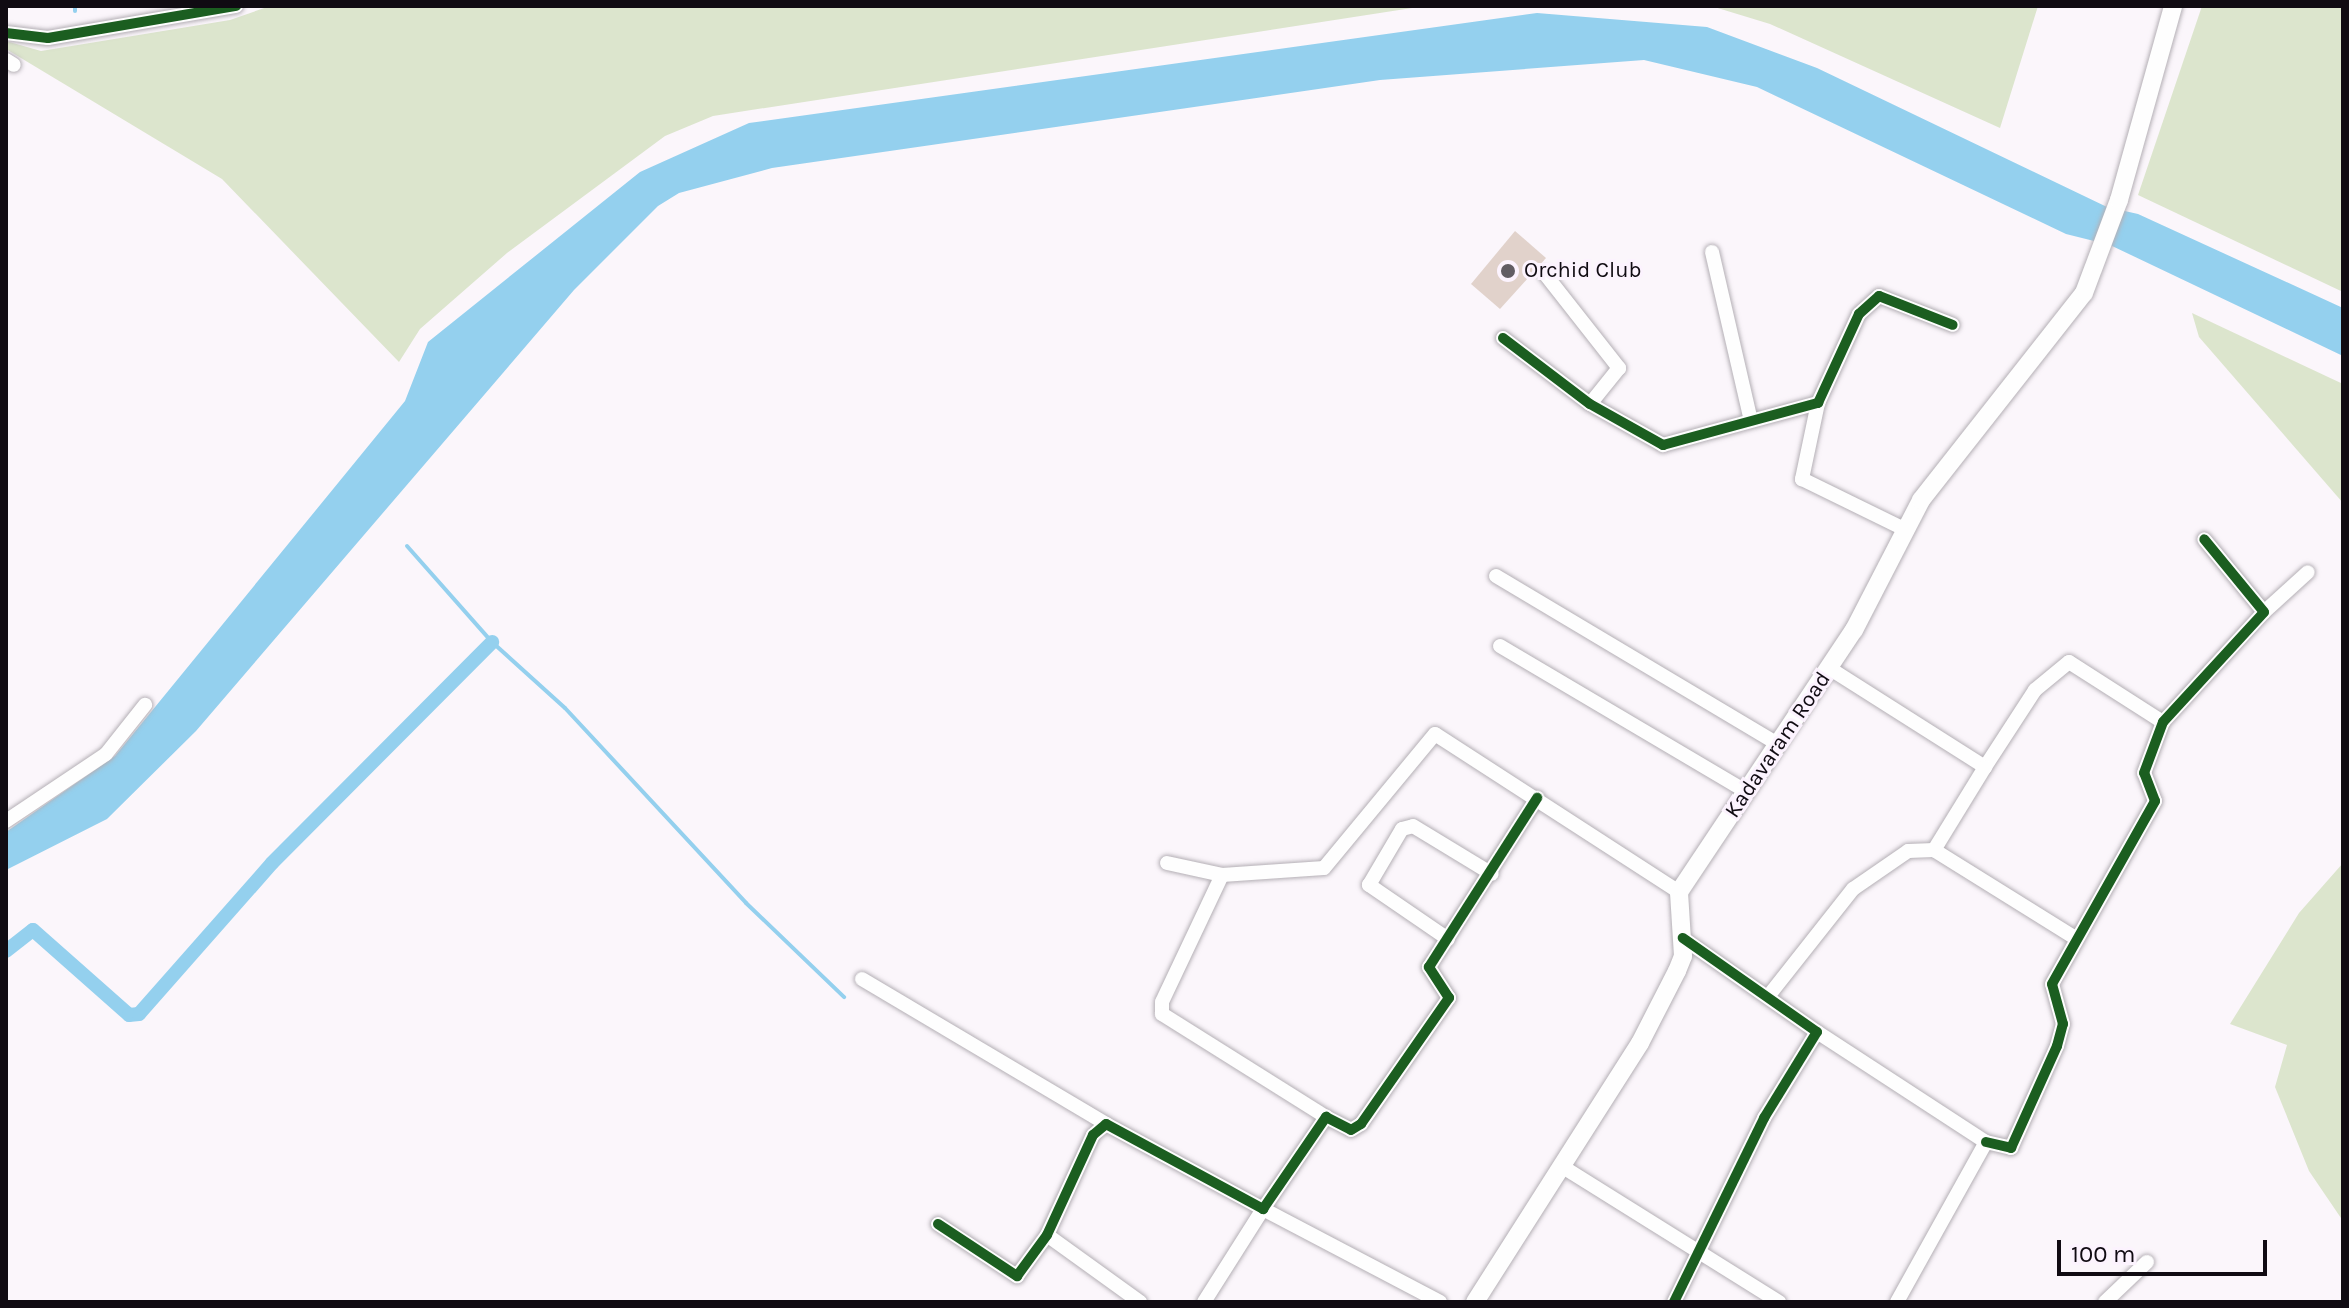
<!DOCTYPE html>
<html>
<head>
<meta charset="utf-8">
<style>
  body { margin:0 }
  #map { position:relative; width:2349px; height:1308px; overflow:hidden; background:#fbf6fb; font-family:Karla,sans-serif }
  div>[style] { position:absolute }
  .green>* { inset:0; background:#dce5cd }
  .water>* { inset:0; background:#94d0ee }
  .stream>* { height:4px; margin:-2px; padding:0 2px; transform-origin:2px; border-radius:2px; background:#94d0ee }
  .canal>* { height:14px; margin:-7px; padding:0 7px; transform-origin:7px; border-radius:7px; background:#94d0ee }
  .building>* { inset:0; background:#e1d2cb }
  .roads { filter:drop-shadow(0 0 2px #b4afb5) drop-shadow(0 0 2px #b4afb5) }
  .minor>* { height:14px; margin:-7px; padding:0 7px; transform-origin:7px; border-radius:7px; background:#fefefe }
  .major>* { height:18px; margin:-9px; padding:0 9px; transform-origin:9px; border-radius:9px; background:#fefefe }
  .cycleway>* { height:10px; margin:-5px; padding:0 5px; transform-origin:5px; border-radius:5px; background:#1b5e20 }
  .dots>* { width:22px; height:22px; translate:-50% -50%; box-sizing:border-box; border:4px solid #fcf3fe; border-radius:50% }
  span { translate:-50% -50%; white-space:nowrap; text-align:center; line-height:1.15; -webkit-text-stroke:6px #fcf3fe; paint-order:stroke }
  .poi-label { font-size:22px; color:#100b12 }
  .left { translate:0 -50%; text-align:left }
  .street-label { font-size:22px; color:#100b12 }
  .frame { position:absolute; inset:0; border:8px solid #100b12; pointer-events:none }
  .scale { position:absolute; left:2057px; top:1240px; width:210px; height:36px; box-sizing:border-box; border:4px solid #100b12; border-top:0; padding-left:10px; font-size:24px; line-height:28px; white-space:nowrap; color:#100b12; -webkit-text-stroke:6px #fcf3fe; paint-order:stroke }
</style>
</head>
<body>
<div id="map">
  <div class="green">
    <i style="clip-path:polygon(270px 6px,1425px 6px,713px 116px,665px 136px,507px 253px,420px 329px,399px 362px,222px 179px,6px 49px,6px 41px,41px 51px,230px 20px)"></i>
    <i style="clip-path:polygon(1711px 6px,2038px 6px,2000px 128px,1770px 24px)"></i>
    <i style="clip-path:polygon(2202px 6px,2343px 6px,2343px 292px,2138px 195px)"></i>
    <i style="clip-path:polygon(2192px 313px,2343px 384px,2343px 503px,2199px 337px)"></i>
    <i style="clip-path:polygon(2343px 863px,2343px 1221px,2309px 1171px,2275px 1087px,2287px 1045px,2230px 1024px,2299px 913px)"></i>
  </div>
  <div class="water">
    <i style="clip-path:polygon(1537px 13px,1707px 27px,1817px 68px,2107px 207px,2138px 214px,2343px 308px,2343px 356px,2110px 245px,2066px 234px,1757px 87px,1644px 60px,1380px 80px,772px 168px,679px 193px,658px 206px,574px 290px,196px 731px,107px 819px,6px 870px,6px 832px,115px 756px,405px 401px,428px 342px,640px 172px,749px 123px)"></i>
  </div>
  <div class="stream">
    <i style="left:75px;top:11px;width:5px;rotate:-90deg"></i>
    <i style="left:407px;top:546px;width:128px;rotate:48.5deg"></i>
    <i style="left:492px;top:642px;width:98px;rotate:42.1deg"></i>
    <i style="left:565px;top:708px;width:266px;rotate:47.1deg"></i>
    <i style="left:746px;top:903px;width:136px;rotate:43.8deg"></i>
  </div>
  <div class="canal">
    <i style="left:6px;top:951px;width:34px;rotate:-38deg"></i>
    <i style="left:33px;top:930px;width:128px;rotate:41.5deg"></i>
    <i style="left:129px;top:1015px;width:10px;rotate:-6deg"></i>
    <i style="left:139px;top:1014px;width:201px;rotate:-48.6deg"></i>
    <i style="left:272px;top:863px;width:312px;rotate:-45.1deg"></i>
  </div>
  <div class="building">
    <i style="clip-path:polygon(1515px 231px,1546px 258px,1500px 309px,1471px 284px)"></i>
  </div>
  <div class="roads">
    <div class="minor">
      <i style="left:6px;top:33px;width:42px;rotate:6.8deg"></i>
      <i style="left:48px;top:38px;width:191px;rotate:-9.7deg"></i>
      <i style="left:6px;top:60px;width:9px;rotate:32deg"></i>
      <i style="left:1712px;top:252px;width:169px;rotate:77deg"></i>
      <i style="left:1545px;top:274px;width:120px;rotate:51.8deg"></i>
      <i style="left:1619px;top:368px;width:46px;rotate:128.9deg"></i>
      <i style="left:1503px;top:338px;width:109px;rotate:37.2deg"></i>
      <i style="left:1590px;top:404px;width:84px;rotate:29.3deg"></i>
      <i style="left:1663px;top:445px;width:161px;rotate:-15.2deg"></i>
      <i style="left:1818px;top:403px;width:98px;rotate:-65.3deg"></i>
      <i style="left:1859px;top:314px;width:27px;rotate:-42deg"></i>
      <i style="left:1879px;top:296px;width:79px;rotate:21.4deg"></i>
      <i style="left:1818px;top:403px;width:78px;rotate:101.9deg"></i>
      <i style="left:1802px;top:479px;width:116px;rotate:26.1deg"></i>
      <i style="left:1496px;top:576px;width:328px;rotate:30.8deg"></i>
      <i style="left:2264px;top:612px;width:59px;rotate:-42.3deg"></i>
      <i style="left:1500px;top:646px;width:287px;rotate:30.6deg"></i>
      <i style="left:1829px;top:668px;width:185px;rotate:32.4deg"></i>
      <i style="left:1985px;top:767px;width:92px;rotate:-57deg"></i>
      <i style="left:2035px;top:690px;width:44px;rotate:-39.5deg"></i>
      <i style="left:2069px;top:662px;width:112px;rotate:32.6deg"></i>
      <i style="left:6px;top:821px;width:120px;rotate:-33.8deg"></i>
      <i style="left:106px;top:754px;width:63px;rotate:-51.5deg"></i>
      <i style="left:1934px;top:850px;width:97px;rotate:-58.4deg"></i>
      <i style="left:1167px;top:863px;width:56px;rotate:12.3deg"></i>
      <i style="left:1222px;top:875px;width:102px;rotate:-3.9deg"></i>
      <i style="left:1324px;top:868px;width:174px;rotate:-50.4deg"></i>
      <i style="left:1435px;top:734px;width:291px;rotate:32.9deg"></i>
      <i style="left:1222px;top:875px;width:140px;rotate:115.3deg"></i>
      <i style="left:1162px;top:1002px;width:12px;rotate:90deg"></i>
      <i style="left:1162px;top:1014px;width:194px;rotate:32.1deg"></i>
      <i style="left:1448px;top:939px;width:96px;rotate:-145.6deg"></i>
      <i style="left:1369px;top:885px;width:65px;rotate:-59.5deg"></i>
      <i style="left:1402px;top:829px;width:11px;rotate:-15deg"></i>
      <i style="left:1413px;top:826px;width:92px;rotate:31.3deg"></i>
      <i style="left:862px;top:979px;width:284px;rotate:30.7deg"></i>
      <i style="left:1770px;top:994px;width:134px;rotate:-51.7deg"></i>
      <i style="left:1853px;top:889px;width:67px;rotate:-34.6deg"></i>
      <i style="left:1908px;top:851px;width:26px;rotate:-2deg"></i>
      <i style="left:1934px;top:850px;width:165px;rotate:31.9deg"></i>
      <i style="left:1817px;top:1032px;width:202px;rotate:33.1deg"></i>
      <i style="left:1986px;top:1142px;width:183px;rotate:119.1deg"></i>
      <i style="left:1986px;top:1142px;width:26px;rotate:13deg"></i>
      <i style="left:2011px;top:1148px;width:112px;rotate:-65.7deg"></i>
      <i style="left:2057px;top:1046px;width:23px;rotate:-75deg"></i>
      <i style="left:2063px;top:1024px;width:41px;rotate:-105.4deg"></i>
      <i style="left:2052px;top:984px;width:210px;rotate:-60.6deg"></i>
      <i style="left:2155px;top:801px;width:30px;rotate:-111deg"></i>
      <i style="left:2144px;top:773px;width:54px;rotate:-69.6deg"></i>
      <i style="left:2163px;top:722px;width:149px;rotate:-47.4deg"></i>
      <i style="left:2264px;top:612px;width:94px;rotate:-129.4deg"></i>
      <i style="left:1563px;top:1167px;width:255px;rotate:32deg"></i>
      <i style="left:938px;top:1224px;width:95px;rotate:33.4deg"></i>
      <i style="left:1017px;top:1276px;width:51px;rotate:-53.8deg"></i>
      <i style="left:1047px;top:1235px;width:110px;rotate:-65.3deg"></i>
      <i style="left:1093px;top:1135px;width:17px;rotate:-40deg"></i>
      <i style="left:1106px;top:1124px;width:179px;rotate:28.4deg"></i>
      <i style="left:1263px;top:1209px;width:112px;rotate:-55.6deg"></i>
      <i style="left:1326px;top:1117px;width:28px;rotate:27deg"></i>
      <i style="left:1351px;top:1130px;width:12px;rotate:-31deg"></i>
      <i style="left:1361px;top:1124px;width:154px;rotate:-55.1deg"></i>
      <i style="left:1449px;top:998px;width:37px;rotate:-123deg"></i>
      <i style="left:1429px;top:967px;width:201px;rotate:-57.4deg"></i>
      <i style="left:1047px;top:1235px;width:115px;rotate:35.8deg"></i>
      <i style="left:1204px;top:1302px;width:110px;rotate:-57.6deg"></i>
      <i style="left:1263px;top:1209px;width:200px;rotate:27.7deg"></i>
      <i style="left:1674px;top:1302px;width:205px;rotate:-63.9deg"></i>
      <i style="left:1764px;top:1118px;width:101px;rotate:-58.4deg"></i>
      <i style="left:1817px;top:1032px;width:164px;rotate:-145deg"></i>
      <i style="left:2105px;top:1302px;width:58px;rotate:-43.6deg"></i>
    </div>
    <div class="major">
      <i style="left:1475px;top:1302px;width:307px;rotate:-57.5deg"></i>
      <i style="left:1640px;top:1043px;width:81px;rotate:-62.8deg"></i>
      <i style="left:1677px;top:971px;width:16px;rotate:-68deg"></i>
      <i style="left:1683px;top:956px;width:64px;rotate:-93.6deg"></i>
      <i style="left:1679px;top:892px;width:315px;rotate:-56.3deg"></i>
      <i style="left:1854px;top:630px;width:146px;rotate:-62.7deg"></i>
      <i style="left:1921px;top:500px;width:263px;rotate:-51.8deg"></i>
      <i style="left:2084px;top:293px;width:99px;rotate:-69.4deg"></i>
      <i style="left:2119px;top:200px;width:201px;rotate:-74.4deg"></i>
    </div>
  </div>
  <div class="cycleway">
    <i style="left:6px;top:33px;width:42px;rotate:6.8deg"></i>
    <i style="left:48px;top:38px;width:191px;rotate:-9.7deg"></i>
    <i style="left:1503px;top:338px;width:109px;rotate:37.2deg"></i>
    <i style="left:1590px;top:404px;width:84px;rotate:29.3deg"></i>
    <i style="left:1663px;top:445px;width:161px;rotate:-15.2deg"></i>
    <i style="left:1818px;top:403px;width:98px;rotate:-65.3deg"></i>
    <i style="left:1859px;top:314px;width:27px;rotate:-42deg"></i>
    <i style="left:1879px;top:296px;width:79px;rotate:21.4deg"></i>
    <i style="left:1986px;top:1142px;width:26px;rotate:13deg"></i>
    <i style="left:2011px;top:1148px;width:112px;rotate:-65.7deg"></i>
    <i style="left:2057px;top:1046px;width:23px;rotate:-75deg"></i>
    <i style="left:2063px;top:1024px;width:41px;rotate:-105.4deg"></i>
    <i style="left:2052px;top:984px;width:210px;rotate:-60.6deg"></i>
    <i style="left:2155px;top:801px;width:30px;rotate:-111deg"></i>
    <i style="left:2144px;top:773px;width:54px;rotate:-69.6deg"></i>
    <i style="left:2163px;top:722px;width:149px;rotate:-47.4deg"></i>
    <i style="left:2264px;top:612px;width:94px;rotate:-129.4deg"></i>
    <i style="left:938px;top:1224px;width:95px;rotate:33.4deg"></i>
    <i style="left:1017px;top:1276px;width:51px;rotate:-53.8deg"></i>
    <i style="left:1047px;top:1235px;width:110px;rotate:-65.3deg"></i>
    <i style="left:1093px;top:1135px;width:17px;rotate:-40deg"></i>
    <i style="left:1106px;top:1124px;width:179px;rotate:28.4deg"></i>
    <i style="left:1263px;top:1209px;width:112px;rotate:-55.6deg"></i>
    <i style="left:1326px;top:1117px;width:28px;rotate:27deg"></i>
    <i style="left:1351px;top:1130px;width:12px;rotate:-31deg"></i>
    <i style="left:1361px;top:1124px;width:154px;rotate:-55.1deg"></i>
    <i style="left:1449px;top:998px;width:37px;rotate:-123deg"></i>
    <i style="left:1429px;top:967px;width:201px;rotate:-57.4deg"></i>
    <i style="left:1674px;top:1302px;width:205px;rotate:-63.9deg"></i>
    <i style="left:1764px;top:1118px;width:101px;rotate:-58.4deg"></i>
    <i style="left:1817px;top:1032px;width:164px;rotate:-145deg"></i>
  </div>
  <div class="dots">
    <i style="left:1508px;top:271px;background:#625d64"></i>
  </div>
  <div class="poi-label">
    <span class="left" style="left:1524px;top:271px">Orchid Club</span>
  </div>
  <div class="street-label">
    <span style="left:1778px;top:745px;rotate:-56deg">Kadavaram Road</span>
  </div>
  <div class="frame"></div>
  <div class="scale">100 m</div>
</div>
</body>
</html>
